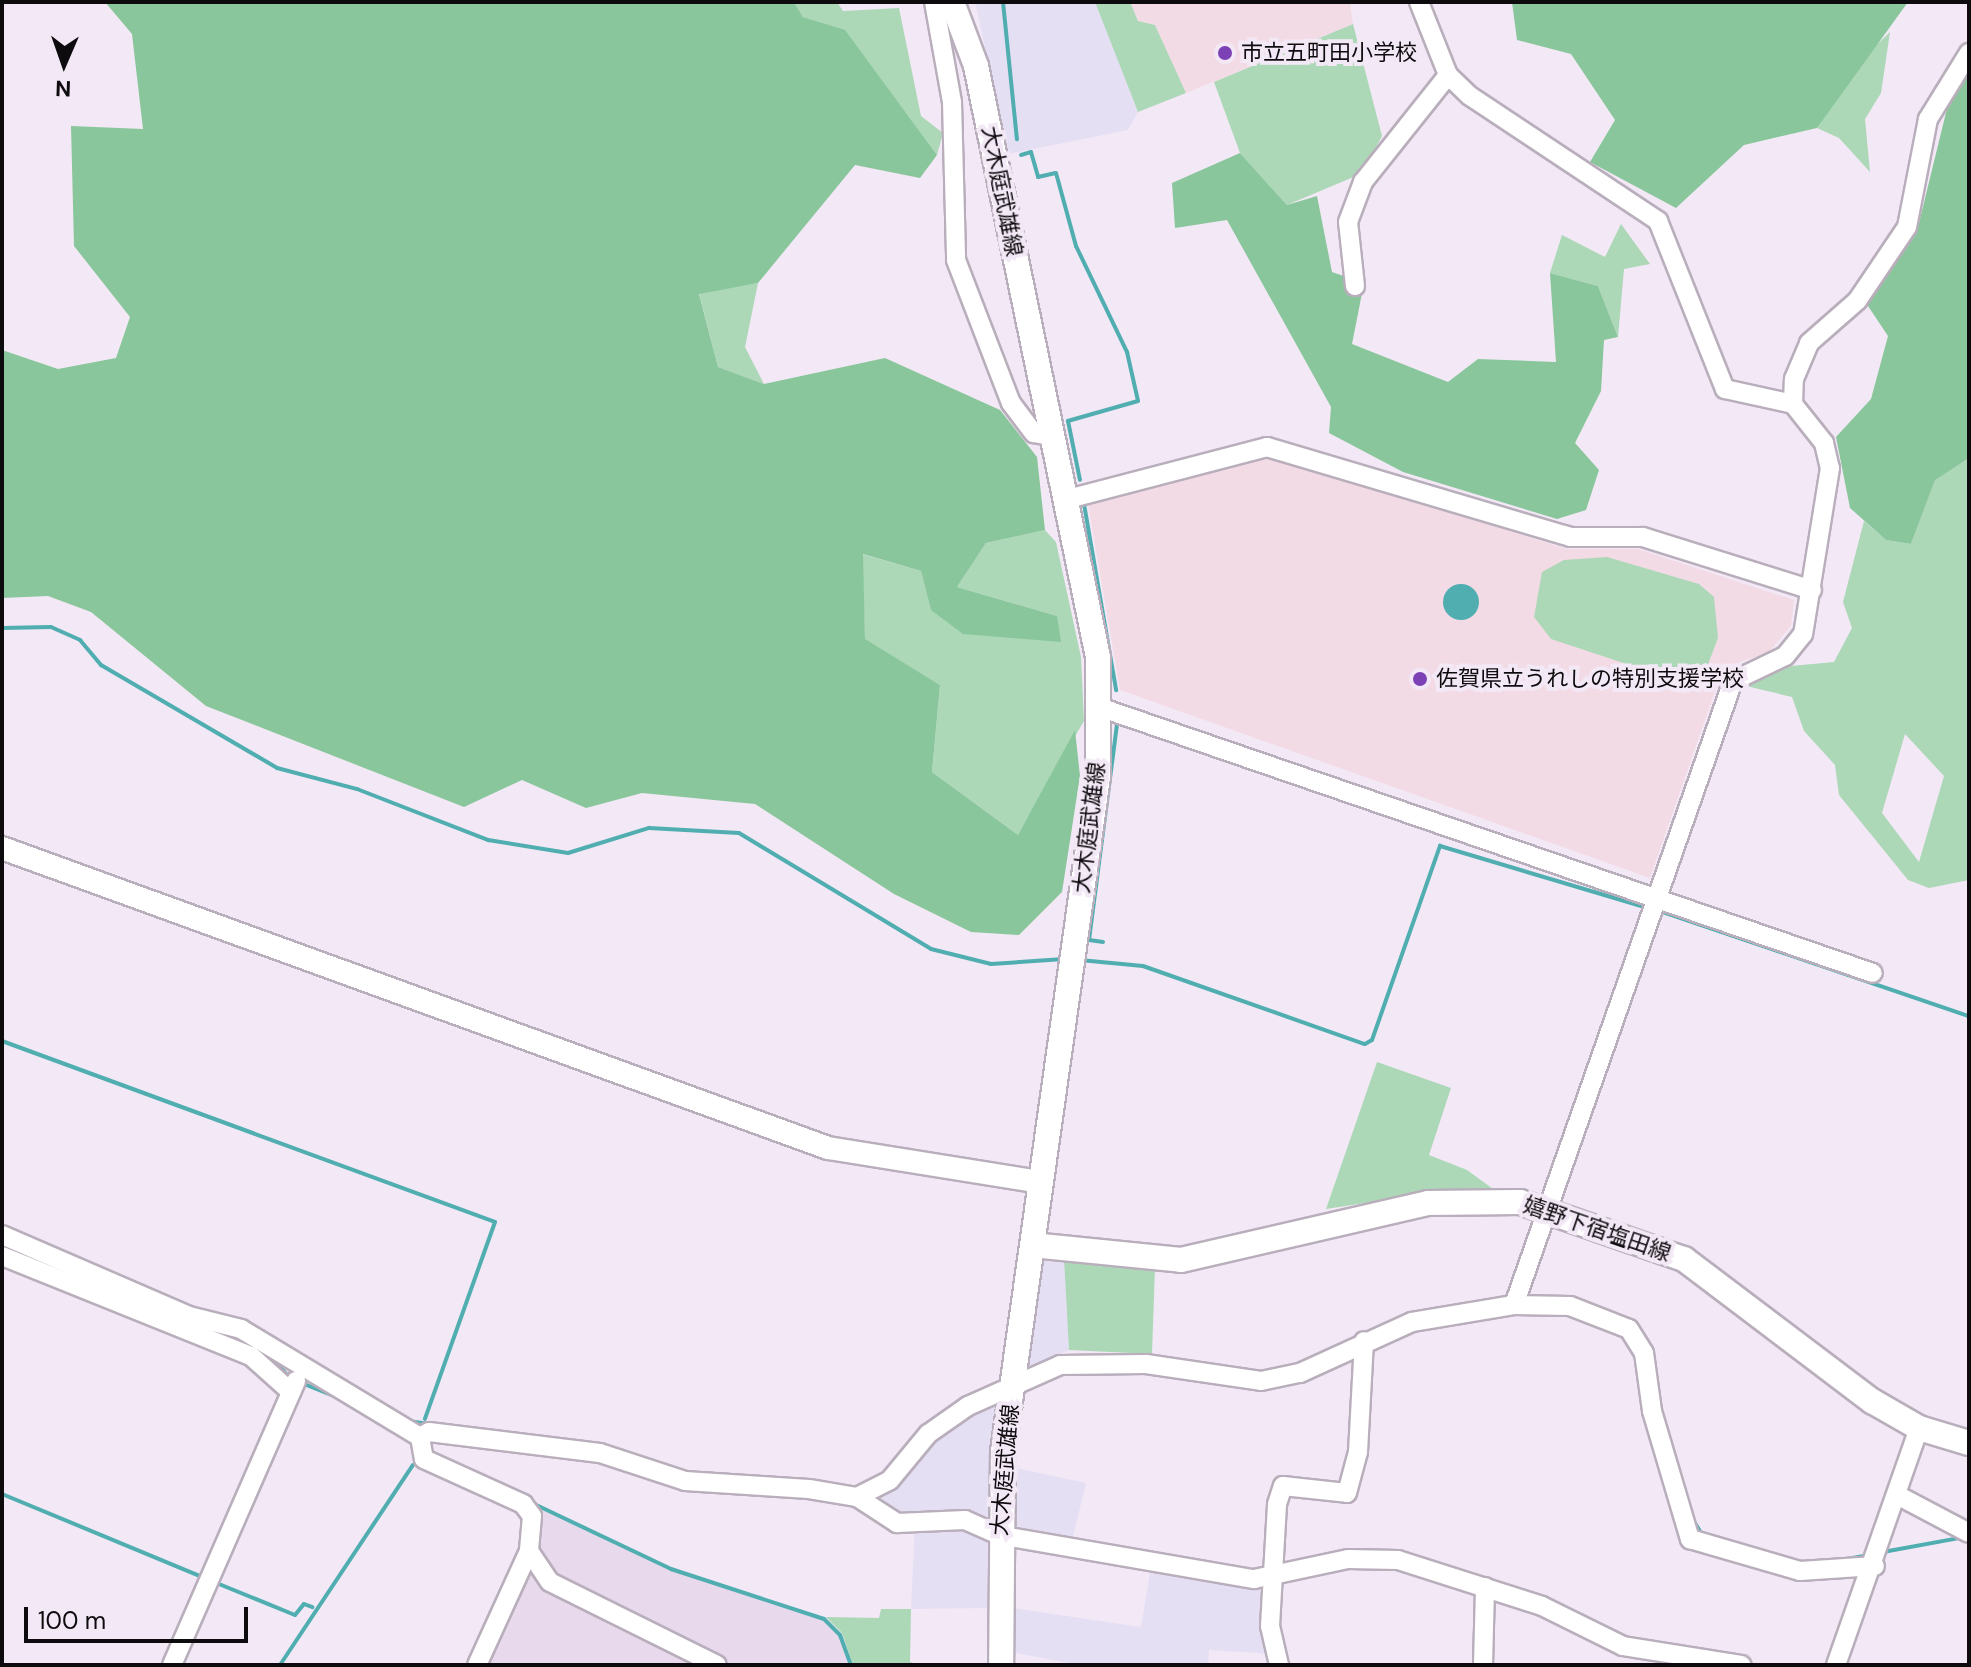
<!DOCTYPE html>
<html>
<head>
<meta charset="utf-8">
<style>
	body { margin:0 }
	#map { position:relative; width:1971px; height:1667px; overflow:hidden; background:#f3e8f5; font-family:"DM Sans","Noto Sans JP",sans-serif }
	div>[style] { position:absolute }
	[style*='--x'] { left:calc(var(--x)*1px); top:calc(var(--y)*1px); width:calc(var(--w)*1px); rotate:calc(var(--a)*1deg) }
	.commercial>* { inset:0; background:#e5dff4 }
	.built>* { inset:0; background:#e8d9ec }
	.education>* { inset:0; background:#f3dbe5 }
	.green>* { inset:0; background:#acd8b8 }
	.forest>* { inset:0; background:#89c69b }
	.water>* { inset:0; background:#50aeb1 }
	.round { border-radius:50% }
	.stream>* { height:4px; margin:-2px; padding:0 2px; transform-origin:2px; border-radius:2px; background:#50aeb1 }
	.roads { filter:drop-shadow(2px 0 #b9aebb) drop-shadow(-2px 0 #b9aebb) drop-shadow(0 2px #b9aebb) drop-shadow(0 -2px #b9aebb) }
	.minor>* { height:18px; margin:-9px; padding:0 9px; transform-origin:9px; border-radius:9px; background:#fff }
	.tertiary>* { height:22px; margin:-11px; padding:0 11px; transform-origin:11px; border-radius:11px; background:#fff }
	.secondary>* { height:24px; margin:-12px; padding:0 12px; transform-origin:12px; border-radius:12px; background:#fff }
	.dots>* { width:22px; height:22px; translate:-50% -50%; box-sizing:border-box; border:4px solid #f3e8f5; border-radius:50% }
	span { translate:-50% -50%; white-space:nowrap; text-align:center; line-height:1.15; -webkit-text-stroke:8px #f3e8f5; paint-order:stroke }
	.poi-label { font-size:22px; color:#0e0b0f }
	.left { translate:0 -50%; text-align:left }
	.street-label { font-size:22px; color:#0e0b0f }
	.frame { position:absolute; inset:0; border:4px solid #0e0b0f; pointer-events:none }
	.north { position:absolute; left:24px; top:24px; width:80px; height:80px; -webkit-text-stroke:6px #f3e8f5; paint-order:stroke; rotate:182deg; font-size:22px; font-weight:700; line-height:32px; text-align:center; color:#0e0b0f }
	.north::after { content:''; display:block; margin:auto; width:28px; height:36px; background:#0e0b0f; clip-path:polygon(50% 0,100% 100%,50% 72%,0 100%) }
	.scale { position:absolute; left:24px; top:1607px; width:224px; height:36px; box-sizing:border-box; border:4px solid #0e0b0f; border-top:0; padding-left:10px; font-size:24px; line-height:28px; white-space:nowrap; color:#0e0b0f; -webkit-text-stroke:6px #f3e8f5; paint-order:stroke }
</style>
</head>
<body>
<div id="map">
	<div class="commercial">
		<div style="clip-path:polygon(975px 2px,1095px 2px,1138px 112px,1128px 130px,1009px 154px)"></div>
		<div style="clip-path:polygon(1043px 1257px,1064px 1259px,1069px 1350px,1029px 1368px)"></div>
		<div style="clip-path:polygon(1000px 1398px,987px 1608px,911px 1609px,915px 1521px,895px 1519px,870px 1498px,932px 1434px)"></div>
		<div style="clip-path:polygon(1016px 1468px,1086px 1483px,1073px 1537px,1013px 1531px)"></div>
		<div style="clip-path:polygon(1152px 1561px,1279px 1586px,1272px 1654px,1209px 1650px,1208px 1665px,1080px 1665px,1016px 1653px,1013px 1608px,1141px 1627px)"></div>
	</div>
	<div class="built">
		<div style="clip-path:polygon(534px 1507px,682px 1574px,822px 1620px,840px 1636px,849px 1665px,484px 1665px)"></div>
	</div>
	<div class="education">
		<div style="clip-path:polygon(1130px 2px,1350px 2px,1353px 24px,1186px 93px,1155px 25px,1138px 21px)"></div>
		<div style="clip-path:polygon(1276px 458px,1567px 549px,1638px 549px,1794px 600px,1791px 626px,1769px 652px,1723px 668px,1650px 878px,1120px 690px,1088px 504px,1236px 462px)"></div>
	</div>
	<div class="green">
		<div style="clip-path:polygon(794px 2px,837px 2px,843px 11px,899px 8px,921px 116px,943px 133px,937px 155px,845px 31px,803px 17px)"></div>
		<div style="clip-path:polygon(1095px 2px,1130px 2px,1138px 21px,1155px 25px,1186px 93px,1138px 112px)"></div>
		<div style="clip-path:polygon(1353px 24px,1382px 136px,1363px 173px,1287px 205px,1240px 153px,1214px 82px)"></div>
		<div style="clip-path:polygon(1890px 32px,1881px 93px,1865px 119px,1870px 172px,1839px 138px,1817px 128px,1865px 56px)"></div>
		<div style="clip-path:polygon(1621px 224px,1650px 264px,1624px 269px,1618px 337px,1598px 286px,1550px 273px,1562px 235px,1605px 257px)"></div>
		<div style="clip-path:polygon(758px 283px,745px 347px,764px 384px,718px 367px,699px 293px)"></div>
		<div style="clip-path:polygon(evenodd,1969px 458px,1969px 880px,1929px 888px,1908px 880px,1839px 795px,1835px 765px,1804px 731px,1792px 697px,1742px 685px,1791px 666px,1834px 662px,1852px 628px,1843px 602px,1864px 521px,1886px 540px,1911px 544px,1935px 479px,1969px 458px,1905px 734px,1944px 776px,1919px 862px,1882px 813px,1905px 734px)"></div>
		<div style="clip-path:polygon(1045px 530px,1056px 542px,1081px 657px,1084px 721px,1018px 835px,932px 772px,940px 685px,865px 640px,862px 554px,921px 571px,931px 609px,1057px 616px,957px 587px,986px 543px)"></div>
		<div style="clip-path:polygon(1607px 557px,1699px 584px,1714px 597px,1718px 638px,1699px 688px,1551px 639px,1534px 617px,1542px 572px,1564px 560px)"></div>
		<div style="clip-path:polygon(1377px 1062px,1451px 1088px,1429px 1155px,1467px 1170px,1500px 1194px,1450px 1190px,1326px 1209px)"></div>
		<div style="clip-path:polygon(1064px 1259px,1155px 1267px,1152px 1354px,1069px 1350px)"></div>
		<div style="clip-path:polygon(881px 1609px,911px 1609px,910px 1662px,921px 1665px,853px 1665px,842px 1633px,826px 1617px,879px 1618px)"></div>
	</div>
	<div class="forest">
		<div style="clip-path:polygon(105px 2px,794px 2px,803px 17px,845px 30px,937px 155px,920px 178px,855px 165px,758px 283px,699px 294px,718px 367px,764px 384px,885px 358px,1000px 410px,1037px 457px,1045px 530px,986px 543px,957px 587px,1057px 616px,1061px 642px,963px 634px,931px 610px,921px 571px,863px 554px,865px 639px,940px 685px,932px 772px,1018px 835px,1075px 730px,1080px 776px,1062px 892px,1019px 935px,971px 932px,894px 894px,755px 804px,642px 793px,586px 808px,522px 780px,464px 807px,206px 706px,91px 612px,48px 596px,2px 598px,2px 350px,58px 369px,116px 358px,130px 317px,74px 246px,71px 126px,143px 129px,132px 34px)"></div>
		<div style="clip-path:polygon(1512px 2px,1908px 2px,1817px 128px,1744px 145px,1676px 208px,1590px 162px,1615px 120px,1571px 54px,1517px 40px)"></div>
		<div style="clip-path:polygon(1969px 67px,1969px 458px,1935px 480px,1911px 544px,1886px 540px,1850px 508px,1836px 437px,1871px 399px,1888px 336px,1864px 300px,1918px 227px,1952px 88px)"></div>
		<div style="clip-path:polygon(1240px 153px,1287px 205px,1317px 196px,1332px 272px,1364px 283px,1352px 344px,1448px 382px,1478px 359px,1556px 362px,1550px 273px,1598px 286px,1618px 337px,1604px 340px,1601px 391px,1575px 443px,1599px 470px,1586px 510px,1557px 519px,1403px 472px,1329px 433px,1331px 407px,1227px 220px,1175px 228px,1172px 183px)"></div>
	</div>
	<div class="water">
		<div class="round" style="left:1443px;top:584px;width:36px;height:36px"></div>
	</div>
	<div class="stream">
		<div style="--x:1003;--y:2;--w:138;--a:84.2"></div>
		<div style="--x:1021;--y:155;--w:10;--a:-17"></div>
		<div style="--x:1031;--y:152;--w:26;--a:74"></div>
		<div style="--x:1038;--y:177;--w:18;--a:-13"></div>
		<div style="--x:1056;--y:173;--w:76;--a:74.7"></div>
		<div style="--x:1076;--y:246;--w:118;--a:64.3"></div>
		<div style="--x:1127;--y:352;--w:50;--a:77.3"></div>
		<div style="--x:1138;--y:401;--w:73;--a:164.1"></div>
		<div style="--x:1068;--y:421;--w:60;--a:78.5"></div>
		<div style="--x:1084;--y:504;--w:189;--a:80.2"></div>
		<div style="--x:2;--y:628;--w:49;--a:-1.2"></div>
		<div style="--x:51;--y:627;--w:32;--a:24"></div>
		<div style="--x:80;--y:640;--w:33;--a:50"></div>
		<div style="--x:101;--y:665;--w:204;--a:30.3"></div>
		<div style="--x:277;--y:768;--w:83;--a:14.7"></div>
		<div style="--x:357;--y:789;--w:141;--a:21.3"></div>
		<div style="--x:488;--y:840;--w:81;--a:9.2"></div>
		<div style="--x:568;--y:853;--w:85;--a:-17.2"></div>
		<div style="--x:649;--y:828;--w:90;--a:3.2"></div>
		<div style="--x:739;--y:833;--w:224;--a:31.1"></div>
		<div style="--x:931;--y:949;--w:62;--a:14"></div>
		<div style="--x:991;--y:964;--w:73;--a:-3.9"></div>
		<div style="--x:1657;--y:910;--w:330;--a:18.8"></div>
		<div style="--x:1103;--y:942;--w:14;--a:-172"></div>
		<div style="--x:1089;--y:940;--w:218;--a:-82.6"></div>
		<div style="--x:1080;--y:960;--w:63;--a:5.4"></div>
		<div style="--x:1143;--y:966;--w:235;--a:19.4"></div>
		<div style="--x:1365;--y:1044;--w:8;--a:-30"></div>
		<div style="--x:1372;--y:1040;--w:206;--a:-70.7"></div>
		<div style="--x:1440;--y:846;--w:217;--a:16.6"></div>
		<div style="--x:2;--y:1041;--w:525;--a:20.16"></div>
		<div style="--x:495;--y:1222;--w:209;--a:109.6"></div>
		<div style="--x:1572;--y:1298;--w:54;--a:20.4"></div>
		<div style="--x:212;--y:1331;--w:31;--a:15"></div>
		<div style="--x:1336;--y:1347;--w:79;--a:-24"></div>
		<div style="--x:270;--y:1356;--w:31;--a:48"></div>
		<div style="--x:1074;--y:1356;--w:23;--a:0"></div>
		<div style="--x:299;--y:1382;--w:43;--a:21.8"></div>
		<div style="--x:408;--y:1421;--w:28;--a:8"></div>
		<div style="--x:699;--y:1473;--w:99;--a:4"></div>
		<div style="--x:2;--y:1494;--w:217;--a:22.5"></div>
		<div style="--x:532;--y:1503;--w:154;--a:25.4"></div>
		<div style="--x:671;--y:1569;--w:161;--a:18.1"></div>
		<div style="--x:824;--y:1619;--w:23;--a:45"></div>
		<div style="--x:840;--y:1635;--w:32;--a:70"></div>
		<div style="--x:1693;--y:1520;--w:19;--a:58"></div>
		<div style="--x:1883;--y:1552;--w:77;--a:-10.4"></div>
		<div style="--x:1847;--y:1559;--w:23;--a:-10"></div>
		<div style="--x:219;--y:1584;--w:82;--a:22.2"></div>
		<div style="--x:295;--y:1615;--w:14;--a:-51"></div>
		<div style="--x:304;--y:1604;--w:9;--a:21"></div>
		<div style="--x:280;--y:1665;--w:240;--a:-56.4"></div>
	</div>
	<div class="roads">
		<div class="minor">
			<div style="--x:934;--y:2;--w:102;--a:79.8"></div>
			<div style="--x:952;--y:102;--w:158;--a:88.5"></div>
			<div style="--x:956;--y:260;--w:153;--a:69"></div>
			<div style="--x:1011;--y:403;--w:38;--a:53"></div>
			<div style="--x:1034;--y:433;--w:15;--a:11"></div>
			<div style="--x:1419;--y:2;--w:79;--a:68.3"></div>
			<div style="--x:1448;--y:75;--w:30;--a:44"></div>
			<div style="--x:1470;--y:96;--w:226;--a:33.6"></div>
			<div style="--x:1658;--y:221;--w:181;--a:68.3"></div>
			<div style="--x:1725;--y:389;--w:70;--a:12.4"></div>
			<div style="--x:1793;--y:404;--w:50;--a:51.5"></div>
			<div style="--x:1824;--y:443;--w:26;--a:77"></div>
			<div style="--x:1830;--y:468;--w:168;--a:99.2"></div>
			<div style="--x:1803;--y:634;--w:28;--a:129"></div>
			<div style="--x:1785;--y:656;--w:58;--a:154.3"></div>
			<div style="--x:1733;--y:681;--w:661;--a:109.34"></div>
			<div style="--x:1355;--y:286;--w:64;--a:-96.2"></div>
			<div style="--x:1348;--y:222;--w:43;--a:-69.4"></div>
			<div style="--x:1363;--y:182;--w:137;--a:-51.5"></div>
			<div style="--x:1793;--y:404;--w:25;--a:-88"></div>
			<div style="--x:1794;--y:379;--w:39;--a:-67"></div>
			<div style="--x:1809;--y:343;--w:64;--a:-41.2"></div>
			<div style="--x:1857;--y:301;--w:89;--a:-56"></div>
			<div style="--x:1907;--y:227;--w:110;--a:-79"></div>
			<div style="--x:1928;--y:119;--w:78;--a:-58.2"></div>
			<div style="--x:1064;--y:500;--w:210;--a:-14.6"></div>
			<div style="--x:1267;--y:447;--w:316;--a:16.5"></div>
			<div style="--x:1570;--y:537;--w:73;--a:0"></div>
			<div style="--x:1643;--y:537;--w:177;--a:17.4"></div>
			<div style="--x:1099;--y:707;--w:818;--a:18.97"></div>
			<div style="--x:2;--y:1235;--w:204;--a:23.4"></div>
			<div style="--x:189;--y:1316;--w:54;--a:14"></div>
			<div style="--x:241;--y:1329;--w:209;--a:31.1"></div>
			<div style="--x:2;--y:1256;--w:268;--a:21.9"></div>
			<div style="--x:251;--y:1356;--w:54;--a:42"></div>
			<div style="--x:420;--y:1437;--w:10;--a:-29"></div>
			<div style="--x:429;--y:1432;--w:172;--a:7"></div>
			<div style="--x:600;--y:1453;--w:89;--a:18.2"></div>
			<div style="--x:685;--y:1481;--w:124;--a:3.7"></div>
			<div style="--x:809;--y:1489;--w:49;--a:9.5"></div>
			<div style="--x:857;--y:1497;--w:48;--a:33"></div>
			<div style="--x:897;--y:1523;--w:68;--a:-2.5"></div>
			<div style="--x:965;--y:1520;--w:36;--a:24"></div>
			<div style="--x:998;--y:1535;--w:260;--a:9.8"></div>
			<div style="--x:1254;--y:1579;--w:96;--a:-12"></div>
			<div style="--x:1348;--y:1559;--w:50;--a:1.1"></div>
			<div style="--x:1398;--y:1560;--w:151;--a:17.7"></div>
			<div style="--x:1542;--y:1606;--w:90;--a:26.3"></div>
			<div style="--x:1623;--y:1646;--w:120;--a:9.1"></div>
			<div style="--x:420;--y:1437;--w:22;--a:80"></div>
			<div style="--x:424;--y:1459;--w:109;--a:24.4"></div>
			<div style="--x:523;--y:1504;--w:15;--a:53"></div>
			<div style="--x:532;--y:1516;--w:35;--a:95"></div>
			<div style="--x:529;--y:1551;--w:125;--a:114.5"></div>
			<div style="--x:1897;--y:1495;--w:81;--a:27.8"></div>
			<div style="--x:857;--y:1497;--w:37;--a:-27"></div>
			<div style="--x:890;--y:1480;--w:60;--a:-50.4"></div>
			<div style="--x:928;--y:1434;--w:49;--a:-35"></div>
			<div style="--x:968;--y:1406;--w:101;--a:-24"></div>
			<div style="--x:1060;--y:1365;--w:86;--a:-0.7"></div>
			<div style="--x:1146;--y:1364;--w:116;--a:8.4"></div>
			<div style="--x:1261;--y:1381;--w:40;--a:-12"></div>
			<div style="--x:1300;--y:1373;--w:123;--a:-24.5"></div>
			<div style="--x:1412;--y:1322;--w:103;--a:-9.5"></div>
			<div style="--x:1514;--y:1305;--w:56;--a:1"></div>
			<div style="--x:1570;--y:1306;--w:63;--a:21.3"></div>
			<div style="--x:1629;--y:1329;--w:28;--a:58"></div>
			<div style="--x:1644;--y:1353;--w:59;--a:82.1"></div>
			<div style="--x:1652;--y:1411;--w:134;--a:73.5"></div>
			<div style="--x:1690;--y:1539;--w:115;--a:16.2"></div>
			<div style="--x:1800;--y:1571;--w:75;--a:-3.8"></div>
			<div style="--x:529;--y:1551;--w:37;--a:56"></div>
			<div style="--x:550;--y:1582;--w:186;--a:26.4"></div>
			<div style="--x:172;--y:1665;--w:310;--a:-66.4"></div>
			<div style="--x:1279;--y:1665;--w:40;--a:-103"></div>
			<div style="--x:1270;--y:1626;--w:122;--a:-86.7"></div>
			<div style="--x:1277;--y:1504;--w:19;--a:-72"></div>
			<div style="--x:1283;--y:1486;--w:64;--a:6.2"></div>
			<div style="--x:1347;--y:1493;--w:42;--a:-75"></div>
			<div style="--x:1358;--y:1452;--w:111;--a:-86.9"></div>
			<div style="--x:1483;--y:1665;--w:78;--a:-88.5"></div>
			<div style="--x:1836;--y:1665;--w:251;--a:-70.7"></div>
		</div>
		<div class="tertiary">
			<div style="--x:2;--y:848;--w:879;--a:19.96"></div>
			<div style="--x:828;--y:1148;--w:215;--a:9.1"></div>
		</div>
		<div class="secondary">
			<div style="--x:952;--y:2;--w:68;--a:69.4"></div>
			<div style="--x:976;--y:66;--w:603;--a:78.34"></div>
			<div style="--x:1098;--y:657;--w:120;--a:90"></div>
			<div style="--x:1098;--y:777;--w:681;--a:98.02"></div>
			<div style="--x:1003;--y:1451;--w:214;--a:90.5"></div>
			<div style="--x:1032;--y:1245;--w:150;--a:5.7"></div>
			<div style="--x:1181;--y:1260;--w:253;--a:-13"></div>
			<div style="--x:1428;--y:1203;--w:92;--a:-0.6"></div>
			<div style="--x:1520;--y:1202;--w:174;--a:19.2"></div>
			<div style="--x:1684;--y:1259;--w:236;--a:37.1"></div>
			<div style="--x:1872;--y:1401;--w:54;--a:29.9"></div>
			<div style="--x:1919;--y:1428;--w:52;--a:16.7"></div>
		</div>
	</div>
	<div class="dots">
		<div style="left:1225px;top:53px;background:#7d41b6"></div>
		<div style="left:1420px;top:679px;background:#7d41b6"></div>
	</div>
	<div class="poi-label">
		<span class="left" style="left:1241px;top:53px">市立五町田小学校</span>
		<span class="left" style="left:1436px;top:679px">佐賀県立うれしの特別支援学校</span>
	</div>
	<div class="street-label">
		<span style="left:1002px;top:191px;rotate:79deg">大木庭武雄線</span>
		<span style="left:1089px;top:828px;rotate:-83deg">大木庭武雄線</span>
		<span style="left:1597px;top:1229px;rotate:19deg">嬉野下宿塩田線</span>
		<span style="left:1005px;top:1470px;rotate:-85deg">大木庭武雄線</span>
	</div>
	<div class="frame"></div>
	<div class="north">N</div>
	<div class="scale">100 m</div>
</div>
</body>
</html>
